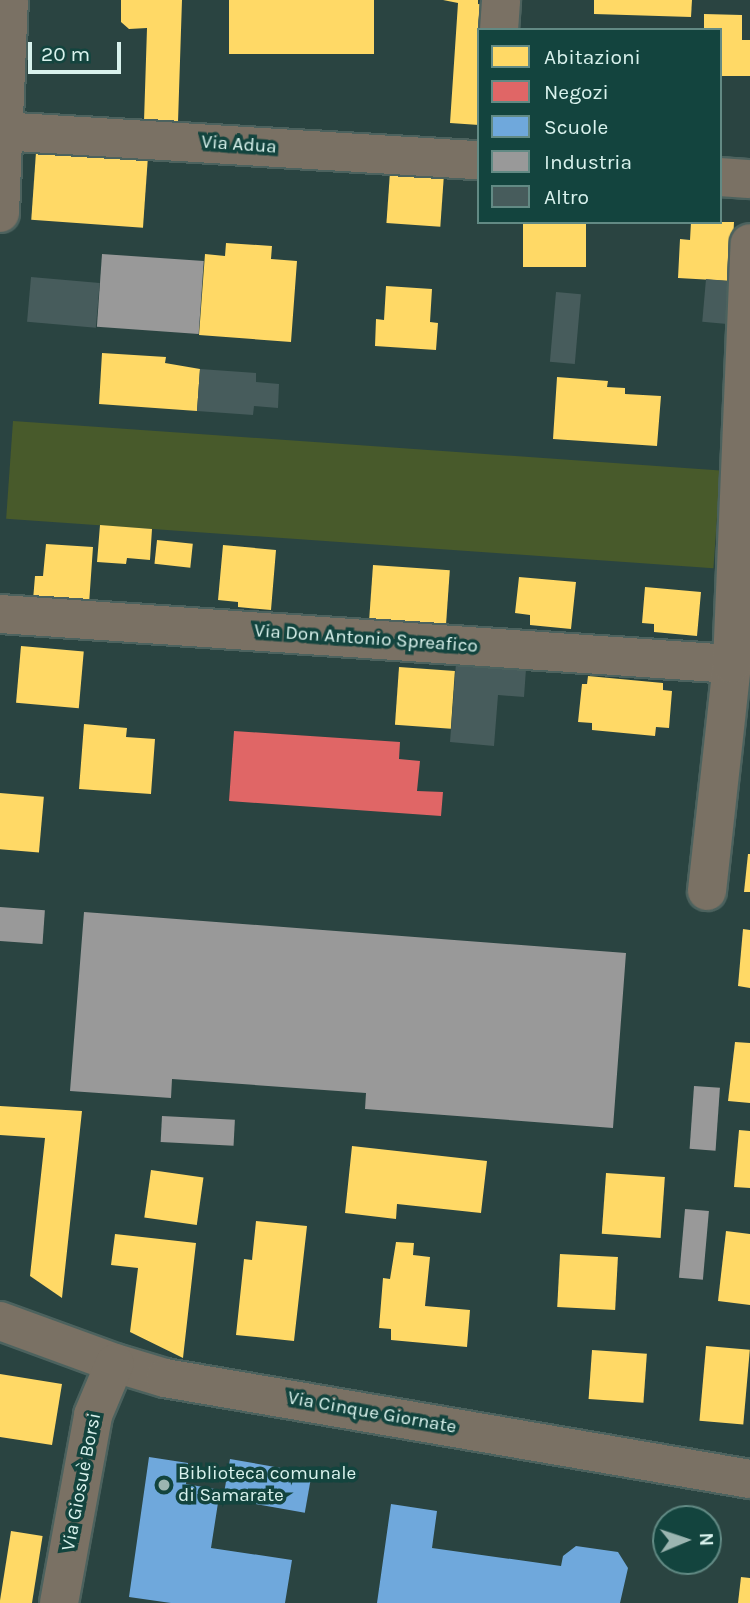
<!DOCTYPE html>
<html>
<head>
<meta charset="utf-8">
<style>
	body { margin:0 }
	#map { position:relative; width:750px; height:1603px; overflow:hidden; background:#2a4441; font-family:Karla,sans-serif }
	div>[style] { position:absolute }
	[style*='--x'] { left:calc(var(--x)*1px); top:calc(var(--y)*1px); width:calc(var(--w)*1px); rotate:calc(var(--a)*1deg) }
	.green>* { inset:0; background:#485a2b; transform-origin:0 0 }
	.homes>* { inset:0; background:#ffd966; transform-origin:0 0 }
	.shops>* { inset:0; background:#e06666 }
	.schools>* { inset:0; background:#6fa8dc; transform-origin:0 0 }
	.industry>* { inset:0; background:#999; transform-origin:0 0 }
	.building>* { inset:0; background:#475c5c; transform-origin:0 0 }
	.roads { filter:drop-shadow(2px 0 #4c625e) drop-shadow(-2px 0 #4c625e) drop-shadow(0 2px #4c625e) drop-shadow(0 -2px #4c625e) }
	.minor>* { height:38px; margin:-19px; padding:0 19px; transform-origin:19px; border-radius:19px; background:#7a7164 }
	.dots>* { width:19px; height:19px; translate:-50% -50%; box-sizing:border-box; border:4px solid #13443e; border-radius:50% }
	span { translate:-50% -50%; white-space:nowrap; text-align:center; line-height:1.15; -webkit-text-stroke:7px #13443e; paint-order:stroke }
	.street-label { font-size:19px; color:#d9f2ed }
	.poi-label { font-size:19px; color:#d9f2ed }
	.left { translate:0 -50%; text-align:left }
	.legend { position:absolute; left:477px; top:28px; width:245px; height:196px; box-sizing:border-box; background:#13443e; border:2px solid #628a84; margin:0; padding:9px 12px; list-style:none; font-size:21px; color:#d9f2ed }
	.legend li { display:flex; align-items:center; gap:14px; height:35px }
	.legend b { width:35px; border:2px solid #628a84 }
	.north { position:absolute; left:652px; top:1505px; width:70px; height:70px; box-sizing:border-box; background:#13443e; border:2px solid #628a84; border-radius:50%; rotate:88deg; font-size:19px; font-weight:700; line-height:28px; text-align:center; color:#d9f2ed }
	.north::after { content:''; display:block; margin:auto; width:24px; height:32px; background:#9cb5b1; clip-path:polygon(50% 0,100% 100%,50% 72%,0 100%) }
	.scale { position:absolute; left:28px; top:42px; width:93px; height:32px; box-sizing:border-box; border:4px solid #d9f2ed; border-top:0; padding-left:9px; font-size:21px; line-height:24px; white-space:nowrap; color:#d9f2ed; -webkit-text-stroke:5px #13443e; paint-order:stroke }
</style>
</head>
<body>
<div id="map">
	<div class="green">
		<div style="left:13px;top:421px;width:709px;height:98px;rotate:4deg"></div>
	</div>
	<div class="homes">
		<div style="clip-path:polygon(121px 0,182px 0,178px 122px,144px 121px,147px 28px,129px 29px,121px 22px)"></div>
		<div style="left:229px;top:0;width:145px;height:54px"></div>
		<div style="clip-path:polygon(443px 0,478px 0,478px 4px,486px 5px,485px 30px,479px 30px,479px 125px,450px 123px,458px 3px)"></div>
		<div style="clip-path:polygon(594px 0,692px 0,691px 17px,594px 14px)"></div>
		<div style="clip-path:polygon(704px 14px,742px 15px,742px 40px,750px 40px,750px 76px,720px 76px,720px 30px,704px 30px)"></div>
		<div style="left:36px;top:152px;width:112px;height:68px;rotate:4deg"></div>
		<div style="left:390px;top:172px;width:54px;height:51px;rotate:4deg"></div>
		<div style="left:523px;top:222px;width:63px;height:45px"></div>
		<div style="clip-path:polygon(691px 222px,734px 222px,731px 281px,678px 278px,680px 239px,690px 240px)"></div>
		<div style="clip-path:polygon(226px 243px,272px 246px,271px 259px,297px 261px,291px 342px,199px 335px,205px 254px,225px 256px)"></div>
		<div style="clip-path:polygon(386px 286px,432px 289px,430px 322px,438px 323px,436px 350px,375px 346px,376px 319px,384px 320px)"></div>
		<div style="clip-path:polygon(102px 353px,166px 357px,165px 363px,200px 369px,197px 411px,99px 404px)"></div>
		<div style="clip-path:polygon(557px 377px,608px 381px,607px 387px,625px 388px,625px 394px,661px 396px,657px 446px,553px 439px)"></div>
		<div style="clip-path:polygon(100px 525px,152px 529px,150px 560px,127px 558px,126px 564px,97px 562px)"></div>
		<div style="left:157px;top:540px;width:36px;height:24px;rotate:6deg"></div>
		<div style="clip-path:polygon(46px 544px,93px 547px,89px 604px,33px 600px,35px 576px,43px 576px)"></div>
		<div style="clip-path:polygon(223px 545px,276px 550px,271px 610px,238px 607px,238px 602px,218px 600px)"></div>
		<div style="left:373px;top:565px;width:77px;height:55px;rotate:4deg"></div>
		<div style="clip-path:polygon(519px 577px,576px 582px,571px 629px,530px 625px,530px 615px,515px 613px)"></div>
		<div style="clip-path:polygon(645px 587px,701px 592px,697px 636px,654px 632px,654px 624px,642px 623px)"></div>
		<div style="left:21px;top:646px;width:63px;height:57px;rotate:5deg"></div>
		<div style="left:399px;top:667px;width:56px;height:58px;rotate:4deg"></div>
		<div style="clip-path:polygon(588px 676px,663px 683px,663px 690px,672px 691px,669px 728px,656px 727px,655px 736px,592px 730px,592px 723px,578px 722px,582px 684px,587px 684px)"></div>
		<div style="clip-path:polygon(84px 724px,127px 728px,126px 737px,155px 739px,151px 794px,79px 789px)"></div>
		<div style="left:0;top:793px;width:44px;height:56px;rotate:5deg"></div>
		<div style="clip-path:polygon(748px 854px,750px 854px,750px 892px,744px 892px)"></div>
		<div style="clip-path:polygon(743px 929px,750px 930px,750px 988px,738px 986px)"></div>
		<div style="clip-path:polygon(735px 1042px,750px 1043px,750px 1103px,728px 1101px)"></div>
		<div style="clip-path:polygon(0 1106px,82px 1111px,62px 1298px,30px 1276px,45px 1138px,0 1135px)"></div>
		<div style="clip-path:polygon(739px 1130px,750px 1131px,750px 1188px,734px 1187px)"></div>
		<div style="clip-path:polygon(352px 1146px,487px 1161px,481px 1213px,397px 1204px,396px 1219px,345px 1213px)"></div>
		<div style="left:151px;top:1170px;width:53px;height:48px;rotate:8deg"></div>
		<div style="left:606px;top:1173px;width:59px;height:61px;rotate:4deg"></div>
		<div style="clip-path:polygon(256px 1221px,307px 1226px,294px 1341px,236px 1335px,244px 1259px,252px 1260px)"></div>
		<div style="clip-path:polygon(726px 1231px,750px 1234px,750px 1305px,718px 1301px)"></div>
		<div style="clip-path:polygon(115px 1234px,196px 1243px,183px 1358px,130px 1332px,138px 1268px,111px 1265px)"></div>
		<div style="clip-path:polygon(396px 1242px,414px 1243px,413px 1255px,430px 1257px,425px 1306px,470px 1310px,467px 1347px,391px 1340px,391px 1329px,379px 1328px,383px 1278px,390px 1279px)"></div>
		<div style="left:560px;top:1254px;width:58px;height:53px;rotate:3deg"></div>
		<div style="left:706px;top:1346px;width:44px;height:75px;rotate:5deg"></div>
		<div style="left:592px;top:1350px;width:55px;height:49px;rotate:4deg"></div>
		<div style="clip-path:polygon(0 1374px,62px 1384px,52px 1445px,0 1437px)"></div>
		<div style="left:11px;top:1531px;width:32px;height:73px;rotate:9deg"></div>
		<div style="clip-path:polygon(741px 1577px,750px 1578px,750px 1603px,738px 1603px)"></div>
	</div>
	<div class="shops">
		<div style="clip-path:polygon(234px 731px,400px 742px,399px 759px,420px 761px,417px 791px,443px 792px,441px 816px,229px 801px)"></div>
	</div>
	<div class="schools">
		<div style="clip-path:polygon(149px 1457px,188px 1463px,186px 1484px,220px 1490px,211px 1548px,292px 1560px,285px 1603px,171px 1603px,129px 1597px)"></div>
		<div style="left:230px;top:1459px;width:83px;height:40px;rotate:10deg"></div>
		<div style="clip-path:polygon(391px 1504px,437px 1511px,432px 1548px,561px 1566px,563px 1556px,576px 1546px,618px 1552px,628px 1568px,620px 1603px,377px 1603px)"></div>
	</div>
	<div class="industry">
		<div style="left:102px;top:254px;width:102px;height:73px;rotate:4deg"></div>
		<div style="left:0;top:907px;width:45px;height:34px;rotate:4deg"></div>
		<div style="clip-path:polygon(84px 912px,626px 953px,613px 1128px,365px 1109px,366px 1093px,172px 1079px,171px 1098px,70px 1091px)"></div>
		<div style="left:694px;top:1086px;width:26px;height:63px;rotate:4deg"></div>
		<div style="left:162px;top:1116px;width:73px;height:26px;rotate:3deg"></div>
		<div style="left:685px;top:1209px;width:24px;height:69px;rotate:5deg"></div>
	</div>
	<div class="building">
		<div style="left:31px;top:277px;width:69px;height:45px;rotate:5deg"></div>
		<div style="left:706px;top:279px;width:25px;height:43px;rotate:5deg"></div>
		<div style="left:556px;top:292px;width:25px;height:70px;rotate:5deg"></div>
		<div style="clip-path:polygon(200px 369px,256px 373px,256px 382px,279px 384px,278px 408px,254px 406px,253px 415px,197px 411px)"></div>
		<div style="clip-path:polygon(456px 663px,526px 669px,524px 697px,498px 695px,494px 746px,450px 742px)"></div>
	</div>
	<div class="roads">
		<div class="minor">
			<div style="--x:499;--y:30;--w:30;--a:-86"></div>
			<div style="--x:0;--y:131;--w:480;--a:3.5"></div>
			<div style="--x:720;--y:177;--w:30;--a:4"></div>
			<div style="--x:0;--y:213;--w:213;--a:-87.6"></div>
			<div style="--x:0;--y:614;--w:734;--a:3.91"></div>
			<div style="--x:707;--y:891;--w:228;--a:-83.7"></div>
			<div style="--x:732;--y:664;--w:421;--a:-87.6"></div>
			<div style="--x:0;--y:1321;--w:122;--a:20.1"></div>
			<div style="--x:115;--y:1363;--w:52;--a:16.7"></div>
			<div style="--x:165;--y:1378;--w:594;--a:9.8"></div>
			<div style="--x:59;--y:1603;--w:191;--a:-79.7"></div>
			<div style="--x:93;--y:1415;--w:56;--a:-67.1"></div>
		</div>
	</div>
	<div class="dots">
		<div style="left:164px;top:1485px;background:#9cb5b1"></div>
	</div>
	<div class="street-label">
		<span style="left:239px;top:145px;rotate:4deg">Via Adua</span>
		<span style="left:366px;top:639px;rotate:4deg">Via Don Antonio Spreafico</span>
		<span style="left:372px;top:1413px;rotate:10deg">Via Cinque Giornate</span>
		<span style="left:82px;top:1482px;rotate:-79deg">Via Giosuè Borsi</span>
	</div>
	<div class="poi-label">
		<span class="left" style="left:178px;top:1485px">Biblioteca comunale<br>di Samarate</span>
	</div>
	<ul class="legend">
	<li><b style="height:19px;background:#ffd966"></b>Abitazioni</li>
	<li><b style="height:19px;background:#e06666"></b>Negozi</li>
	<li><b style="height:19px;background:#6fa8dc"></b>Scuole</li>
	<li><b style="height:19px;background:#999"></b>Industria</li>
	<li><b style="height:19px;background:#475c5c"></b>Altro</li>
	</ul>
	<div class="north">N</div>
	<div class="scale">20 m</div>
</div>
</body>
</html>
